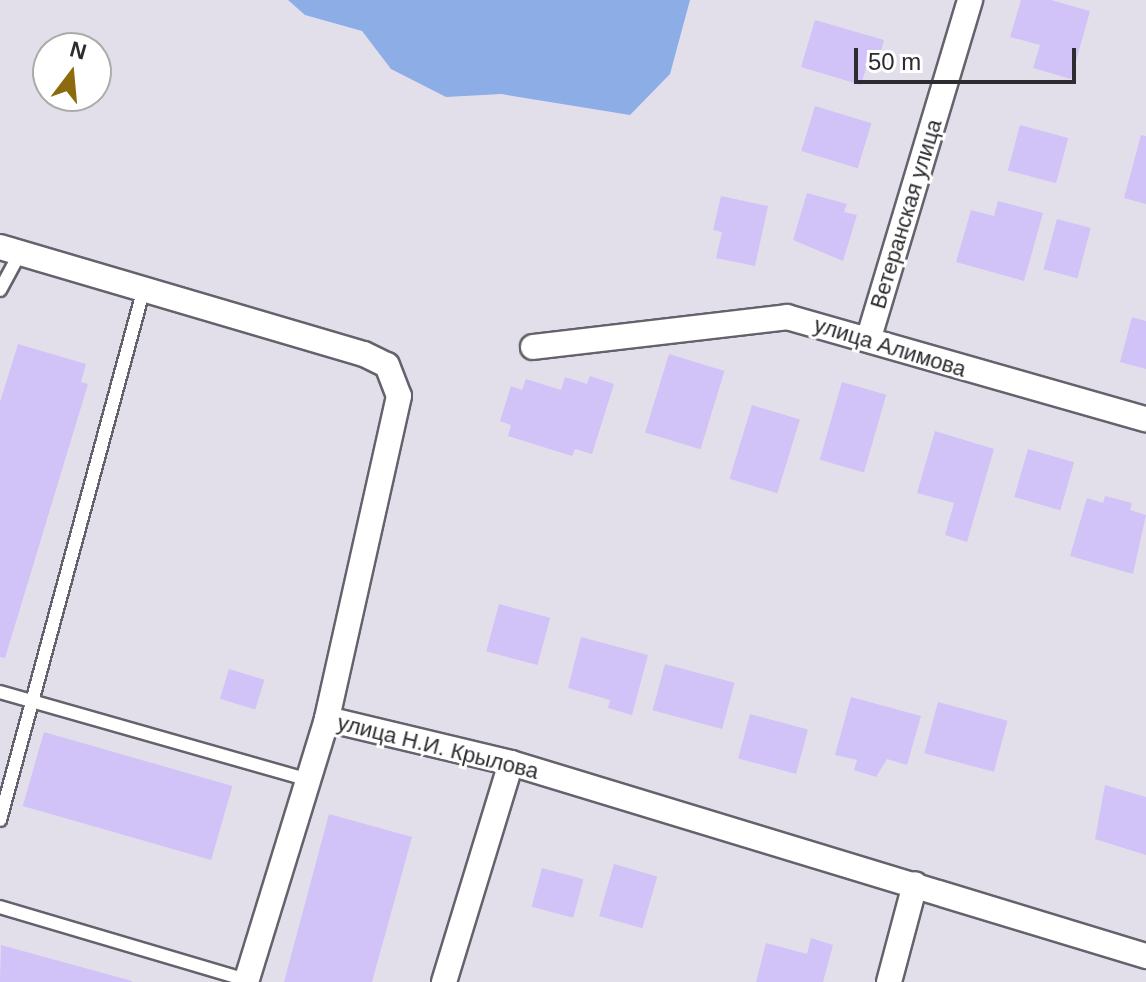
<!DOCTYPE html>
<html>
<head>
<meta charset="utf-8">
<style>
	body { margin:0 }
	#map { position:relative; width:1146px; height:982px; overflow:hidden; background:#e2dfea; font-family:Helvetica,sans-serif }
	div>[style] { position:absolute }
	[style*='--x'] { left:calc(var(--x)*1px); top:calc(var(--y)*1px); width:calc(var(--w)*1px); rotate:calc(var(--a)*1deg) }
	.water>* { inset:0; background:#8dade7 }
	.building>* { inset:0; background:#d1c3f7; transform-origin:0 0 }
	.roads { filter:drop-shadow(2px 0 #64626b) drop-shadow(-2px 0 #64626b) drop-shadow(0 2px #64626b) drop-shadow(0 -2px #64626b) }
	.service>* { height:12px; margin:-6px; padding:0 6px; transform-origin:6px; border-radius:6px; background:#fff }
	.minor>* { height:24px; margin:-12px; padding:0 12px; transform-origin:12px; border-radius:12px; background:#fff }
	span { translate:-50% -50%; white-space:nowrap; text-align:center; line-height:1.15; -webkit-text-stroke:6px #fff; paint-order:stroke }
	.street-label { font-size:22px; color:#2d2c30 }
	.north { position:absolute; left:32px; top:32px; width:80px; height:80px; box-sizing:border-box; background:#fff; border:2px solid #ababac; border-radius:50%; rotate:16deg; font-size:22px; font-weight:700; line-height:32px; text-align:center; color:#2d2c30 }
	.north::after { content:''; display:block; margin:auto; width:28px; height:36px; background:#8c6b0d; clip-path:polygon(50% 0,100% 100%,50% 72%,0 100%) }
	.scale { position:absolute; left:854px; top:48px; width:222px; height:36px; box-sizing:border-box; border:4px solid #2d2c30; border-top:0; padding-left:10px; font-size:24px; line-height:28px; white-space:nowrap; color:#2d2c30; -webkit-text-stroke:6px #fff; paint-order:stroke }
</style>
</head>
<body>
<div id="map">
	<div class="water">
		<div style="clip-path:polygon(288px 0,690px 0,670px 74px,630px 115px,501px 94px,446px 97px,391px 69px,362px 31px,305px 15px)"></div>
	</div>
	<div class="building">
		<div style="clip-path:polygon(1021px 0,1051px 0,1090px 11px,1071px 79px,1033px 68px,1040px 45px,1010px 37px)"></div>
		<div style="clip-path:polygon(815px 20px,884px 40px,877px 66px,867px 64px,861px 85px,801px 67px)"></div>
		<div style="left:815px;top:106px;width:59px;height:47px;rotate:17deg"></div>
		<div style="left:1020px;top:125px;width:50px;height:47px;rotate:15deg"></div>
		<div style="clip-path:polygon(1141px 135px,1146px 136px,1146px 204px,1124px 198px)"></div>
		<div style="clip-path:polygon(807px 193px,847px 204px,844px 212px,857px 215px,843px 261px,793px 240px)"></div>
		<div style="clip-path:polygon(721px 196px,768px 206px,755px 266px,716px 258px,722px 232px,713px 230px)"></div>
		<div style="clip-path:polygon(998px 201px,1043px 213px,1024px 281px,956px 262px,971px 210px,994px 216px)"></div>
		<div style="left:1057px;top:219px;width:35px;height:52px;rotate:15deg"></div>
		<div style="clip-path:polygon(1132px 317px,1146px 321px,1146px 369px,1120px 362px)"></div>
		<div style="clip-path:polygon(18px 344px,86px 364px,81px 382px,88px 384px,5px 658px,0 657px,0 402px)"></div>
		<div style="left:669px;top:354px;width:58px;height:82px;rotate:17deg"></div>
		<div style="clip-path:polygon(590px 376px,614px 384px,592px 454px,575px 449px,572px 456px,508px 436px,511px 425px,500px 421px,511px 386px,522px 390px,526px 379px,561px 390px,565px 377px,587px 384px)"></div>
		<div style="left:842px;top:382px;width:46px;height:81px;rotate:16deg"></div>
		<div style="left:752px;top:405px;width:50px;height:77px;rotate:17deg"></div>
		<div style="clip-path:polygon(935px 431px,994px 449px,967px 542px,945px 535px,954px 503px,917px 493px)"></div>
		<div style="left:1028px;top:449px;width:48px;height:50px;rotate:16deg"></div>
		<div style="clip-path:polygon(1105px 496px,1132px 503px,1130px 510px,1146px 515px,1133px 574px,1070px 556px,1087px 498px,1103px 503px)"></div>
		<div style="left:499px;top:604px;width:53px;height:49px;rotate:15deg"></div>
		<div style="clip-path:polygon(581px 637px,648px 655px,632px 715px,608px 708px,610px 700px,568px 688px)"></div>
		<div style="left:665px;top:664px;width:72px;height:48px;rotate:15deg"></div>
		<div style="left:229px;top:669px;width:37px;height:31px;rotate:17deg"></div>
		<div style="clip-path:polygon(851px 697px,921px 716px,907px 765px,887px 759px,876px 777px,854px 770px,857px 760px,835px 755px)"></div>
		<div style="left:938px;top:702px;width:72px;height:53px;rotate:15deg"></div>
		<div style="left:750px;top:714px;width:60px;height:46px;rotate:15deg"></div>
		<div style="left:44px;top:732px;width:196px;height:77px;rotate:16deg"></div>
		<div style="clip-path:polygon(1105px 785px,1146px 797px,1146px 855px,1095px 839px)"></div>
		<div style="clip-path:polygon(329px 814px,412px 837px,372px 982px,284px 982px)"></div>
		<div style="left:614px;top:864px;width:45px;height:54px;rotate:16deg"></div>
		<div style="left:542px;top:868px;width:43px;height:40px;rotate:15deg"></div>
		<div style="clip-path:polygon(811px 938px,833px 945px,823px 982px,756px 982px,766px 943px,807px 954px)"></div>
		<div style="clip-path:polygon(1px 945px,132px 981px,132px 982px,0 982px)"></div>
	</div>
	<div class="roads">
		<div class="service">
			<div style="--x:0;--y:290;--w:42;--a:-61.6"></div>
			<div style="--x:0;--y:692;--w:320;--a:15.9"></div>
			<div style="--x:0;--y:820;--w:551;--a:-74.85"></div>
			<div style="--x:0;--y:907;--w:258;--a:16.5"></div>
		</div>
		<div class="minor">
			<div style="--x:0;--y:247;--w:379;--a:16.4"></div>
			<div style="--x:364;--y:354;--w:25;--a:26"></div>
			<div style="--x:387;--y:365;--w:33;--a:69"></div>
			<div style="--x:399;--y:396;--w:331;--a:102.6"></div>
			<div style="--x:327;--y:719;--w:275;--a:107.1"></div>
			<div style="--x:869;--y:337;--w:352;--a:-73.3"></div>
			<div style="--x:533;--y:347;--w:256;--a:-6.7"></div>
			<div style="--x:787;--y:317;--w:373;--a:15.9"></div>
			<div style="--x:327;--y:719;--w:189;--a:13.4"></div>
			<div style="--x:511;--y:763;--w:664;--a:16.91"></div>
			<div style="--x:444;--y:982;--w:229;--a:-73"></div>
			<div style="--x:889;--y:982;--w:101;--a:-75.1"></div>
		</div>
	</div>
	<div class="street-label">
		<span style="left:906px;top:214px;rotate:-73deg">Ветеранская улица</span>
		<span style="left:890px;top:347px;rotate:17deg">улица Алимова</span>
		<span style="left:438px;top:747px;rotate:14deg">улица Н.И. Крылова</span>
	</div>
	<div class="north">N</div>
	<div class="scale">50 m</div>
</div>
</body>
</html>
